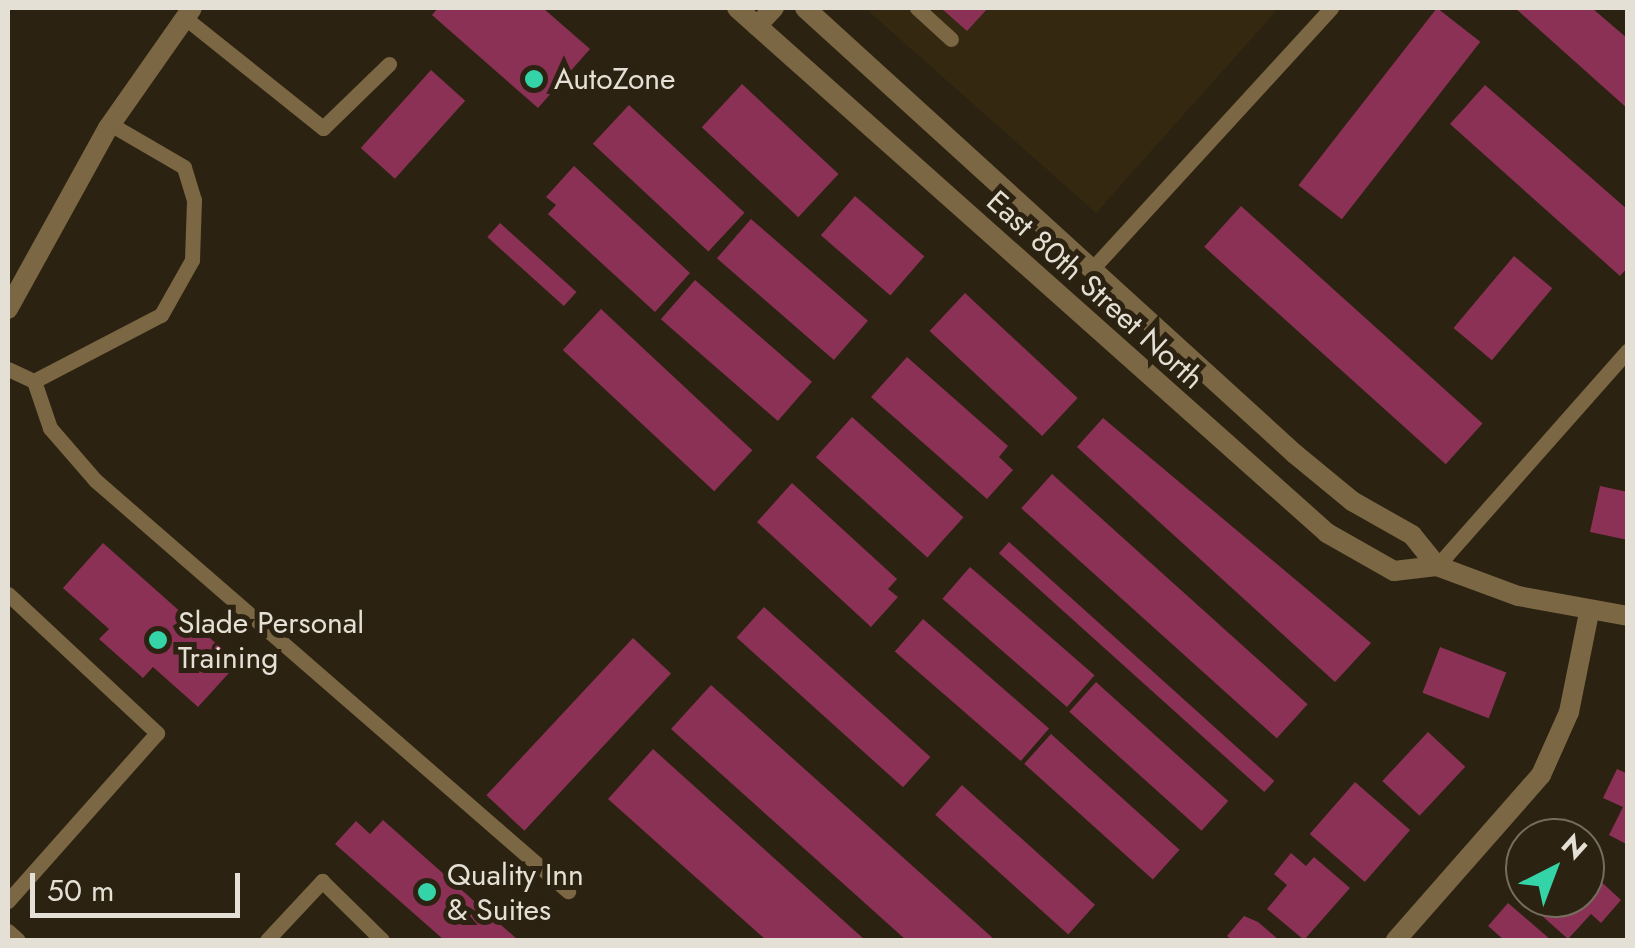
<!DOCTYPE html>
<html>
<head>
<meta charset="utf-8">
<style>
	body { margin:0 }
	#map { position:relative; width:1635px; height:948px; overflow:hidden; background:#2b2211; font-family:Jost,sans-serif }
	div>[style] { position:absolute }
	[style*='--x'] { left:calc(var(--x)*1px); top:calc(var(--y)*1px); width:calc(var(--w)*1px); rotate:calc(var(--a)*1deg) }
	.built>* { inset:0; background:#342810 }
	.building>* { inset:0; background:#8b3156; transform-origin:0 0 }
	.service>* { height:15px; margin:-7.5px; padding:0 7.5px; transform-origin:7.5px; border-radius:7.5px; background:#7b6743 }
	.minor>* { height:20px; margin:-10px; padding:0 10px; transform-origin:10px; border-radius:10px; background:#7b6743 }
	.tertiary>* { height:20px; margin:-10px; padding:0 10px; transform-origin:10px; border-radius:10px; background:#7b6743 }
	.dots>* { width:28px; height:28px; translate:-50% -50%; box-sizing:border-box; border:5px solid #2b2211; border-radius:50% }
	span { translate:-50% -50%; white-space:nowrap; text-align:center; line-height:1.15; -webkit-text-stroke:10px #2b2211; paint-order:stroke }
	.poi-label { font-size:30px; color:#e5e0d5 }
	.left { translate:0 -50%; text-align:left }
	.street-label { font-size:30px; color:#e5e0d5 }
	.frame { position:absolute; inset:0; border:10px solid #e5e0d5; pointer-events:none }
	.north { position:absolute; left:1505px; top:818px; width:100px; height:100px; box-sizing:border-box; background:#2b2211; border:2px solid #756e5f; border-radius:50%; rotate:42deg; font-size:28px; font-weight:700; line-height:40px; text-align:center; color:#e5e0d5 }
	.north::after { content:''; display:block; margin:auto; width:35px; height:45px; background:#34d4a8; clip-path:polygon(50% 0,100% 100%,50% 72%,0 100%) }
	.scale { position:absolute; left:30px; top:873px; width:210px; height:45px; box-sizing:border-box; border:5px solid #e5e0d5; border-top:0; padding-left:12px; font-size:30px; line-height:35px; white-space:nowrap; color:#e5e0d5; -webkit-text-stroke:8px #2b2211; paint-order:stroke }
</style>
</head>
<body>
<div id="map">
	<div class="built">
		<div style="clip-path:polygon(865px 8px,1279px 8px,1096px 213px)"></div>
	</div>
	<div class="building">
		<div style="clip-path:polygon(438px 8px,543px 8px,590px 49px,538px 108px,432px 15px)"></div>
		<div style="clip-path:polygon(941px 8px,988px 8px,967px 31px)"></div>
		<div style="left:1437px;top:8px;width:55px;height:225px;rotate:38deg"></div>
		<div style="clip-path:polygon(1515px 8px,1592px 8px,1628px 39px,1628px 109px)"></div>
		<div style="left:431px;top:70px;width:46px;height:105px;rotate:42deg"></div>
		<div style="left:742px;top:84px;width:132px;height:59px;rotate:43deg"></div>
		<div style="clip-path:polygon(1485px 85px,1628px 210px,1628px 267px,1620px 276px,1450px 124px)"></div>
		<div style="left:629px;top:105px;width:158px;height:53px;rotate:43deg"></div>
		<div style="clip-path:polygon(574px 166px,690px 273px,655px 312px,548px 214px,556px 205px,546px 197px)"></div>
		<div style="left:855px;top:196px;width:92px;height:52px;rotate:41deg"></div>
		<div style="left:1241px;top:206px;width:325px;height:55px;rotate:42deg"></div>
		<div style="left:751px;top:219px;width:155px;height:52px;rotate:41deg"></div>
		<div style="left:500px;top:223px;width:103px;height:19px;rotate:42deg"></div>
		<div style="left:1514px;top:256px;width:50px;height:94px;rotate:40deg"></div>
		<div style="left:695px;top:280px;width:155px;height:52px;rotate:41deg"></div>
		<div style="left:965px;top:293px;width:154px;height:52px;rotate:43deg"></div>
		<div style="left:601px;top:309px;width:207px;height:56px;rotate:43deg"></div>
		<div style="clip-path:polygon(907px 357px,1008px 446px,999px 457px,1013px 470px,987px 499px,871px 397px)"></div>
		<div style="left:852px;top:417px;width:150px;height:54px;rotate:42deg"></div>
		<div style="clip-path:polygon(1103px 418px,1371px 643px,1335px 682px,1077px 447px)"></div>
		<div style="left:1052px;top:474px;width:344px;height:46px;rotate:42deg"></div>
		<div style="clip-path:polygon(792px 483px,897px 579px,888px 589px,898px 597px,871px 627px,757px 522px)"></div>
		<div style="clip-path:polygon(1600px 486px,1628px 492px,1628px 540px,1590px 532px)"></div>
		<div style="left:1009px;top:542px;width:357px;height:15px;rotate:42deg"></div>
		<div style="clip-path:polygon(103px 543px,238px 663px,198px 707px,153px 667px,143px 678px,99px 639px,109px 629px,63px 588px)"></div>
		<div style="left:970px;top:567px;width:165px;height:42px;rotate:41deg"></div>
		<div style="left:764px;top:607px;width:224px;height:41px;rotate:42deg"></div>
		<div style="left:923px;top:619px;width:167px;height:43px;rotate:41deg"></div>
		<div style="left:633px;top:638px;width:52px;height:215px;rotate:43deg"></div>
		<div style="left:1440px;top:647px;width:71px;height:49px;rotate:21deg"></div>
		<div style="left:1096px;top:682px;width:178px;height:40px;rotate:42deg"></div>
		<div style="clip-path:polygon(711px 685px,995px 940px,906px 940px,671px 729px)"></div>
		<div style="left:1428px;top:732px;width:51px;height:67px;rotate:43deg"></div>
		<div style="left:1051px;top:734px;width:173px;height:40px;rotate:42deg"></div>
		<div style="clip-path:polygon(653px 749px,865px 940px,766px 940px,608px 799px)"></div>
		<div style="clip-path:polygon(1617px 769px,1628px 774px,1628px 845px,1609px 835px,1623px 807px,1603px 798px)"></div>
		<div style="left:1355px;top:782px;width:73px;height:69px;rotate:41deg"></div>
		<div style="left:962px;top:785px;width:179px;height:40px;rotate:42deg"></div>
		<div style="clip-path:polygon(383px 820px,518px 940px,444px 940px,335px 844px,356px 821px,370px 834px)"></div>
		<div style="clip-path:polygon(1291px 853px,1306px 866px,1314px 857px,1350px 888px,1304px 940px,1267px 909px,1287px 885px,1274px 874px)"></div>
		<div style="clip-path:polygon(1585px 867px,1621px 900px,1601px 923px,1591px 914px,1568px 939px,1540px 914px,1554px 898px,1585px 898px)"></div>
		<div style="clip-path:polygon(1508px 903px,1551px 940px,1504px 940px,1488px 926px)"></div>
		<div style="clip-path:polygon(1244px 916px,1258px 922px,1279px 940px,1232px 940px,1227px 936px)"></div>
	</div>
	<div class="service">
		<div style="--x:917;--y:8;--w:46;--a:42.4"></div>
		<div style="--x:184;--y:17;--w:178;--a:38.6"></div>
		<div style="--x:323;--y:128;--w:92;--a:-44.1"></div>
		<div style="--x:1092;--y:269;--w:354;--a:-47.5"></div>
		<div style="--x:8;--y:369;--w:29;--a:25"></div>
		<div style="--x:34;--y:381;--w:50;--a:71.2"></div>
		<div style="--x:50;--y:428;--w:69;--a:49.1"></div>
		<div style="--x:95;--y:480;--w:627;--a:40.99"></div>
		<div style="--x:34;--y:381;--w:143;--a:-27.5"></div>
		<div style="--x:161;--y:315;--w:63;--a:-60.6"></div>
		<div style="--x:192;--y:260;--w:60;--a:-88.1"></div>
		<div style="--x:194;--y:200;--w:34;--a:-107"></div>
		<div style="--x:184;--y:167;--w:86;--a:-149.8"></div>
		<div style="--x:1437;--y:566;--w:288;--a:-48.5"></div>
		<div style="--x:8;--y:594;--w:204;--a:43"></div>
		<div style="--x:157;--y:733;--w:225;--a:131.6"></div>
		<div style="--x:8;--y:931;--w:13;--a:42"></div>
		<div style="--x:267;--y:940;--w:81;--a:-47"></div>
		<div style="--x:322;--y:881;--w:84;--a:44.5"></div>
	</div>
	<div class="minor">
		<div style="--x:737;--y:8;--w:790;--a:41.66"></div>
		<div style="--x:1327;--y:533;--w:77;--a:29.6"></div>
		<div style="--x:1394;--y:571;--w:43;--a:-6.6"></div>
		<div style="--x:1437;--y:566;--w:86;--a:20.3"></div>
		<div style="--x:1518;--y:596;--w:112;--a:10.3"></div>
		<div style="--x:805;--y:8;--w:663;--a:42.31"></div>
		<div style="--x:1295;--y:454;--w:74;--a:39.5"></div>
		<div style="--x:1352;--y:501;--w:69;--a:29.5"></div>
		<div style="--x:1412;--y:535;--w:40;--a:51"></div>
		<div style="--x:757;--y:26;--w:25;--a:-47"></div>
		<div style="--x:1396;--y:940;--w:220;--a:-48.7"></div>
		<div style="--x:1541;--y:775;--w:69;--a:-66"></div>
		<div style="--x:1569;--y:712;--w:101;--a:-78.6"></div>
	</div>
	<div class="tertiary">
		<div style="--x:8;--y:309;--w:207;--a:-61.1"></div>
		<div style="--x:108;--y:128;--w:146;--a:-55"></div>
	</div>
	<div class="dots">
		<div style="left:534px;top:79px;background:#34d4a8"></div>
		<div style="left:158px;top:640px;background:#34d4a8"></div>
		<div style="left:427px;top:892px;background:#34d4a8"></div>
	</div>
	<div class="poi-label">
		<span class="left" style="left:554px;top:79px">AutoZone</span>
		<span class="left" style="left:178px;top:640px">Slade Personal<br>Training</span>
		<span class="left" style="left:447px;top:892px">Quality Inn<br>&amp; Suites</span>
	</div>
	<div class="street-label">
		<span style="left:1095px;top:290px;rotate:42deg">East 80th Street North</span>
	</div>
	<div class="frame"></div>
	<div class="north">N</div>
	<div class="scale">50 m</div>
</div>
</body>
</html>
